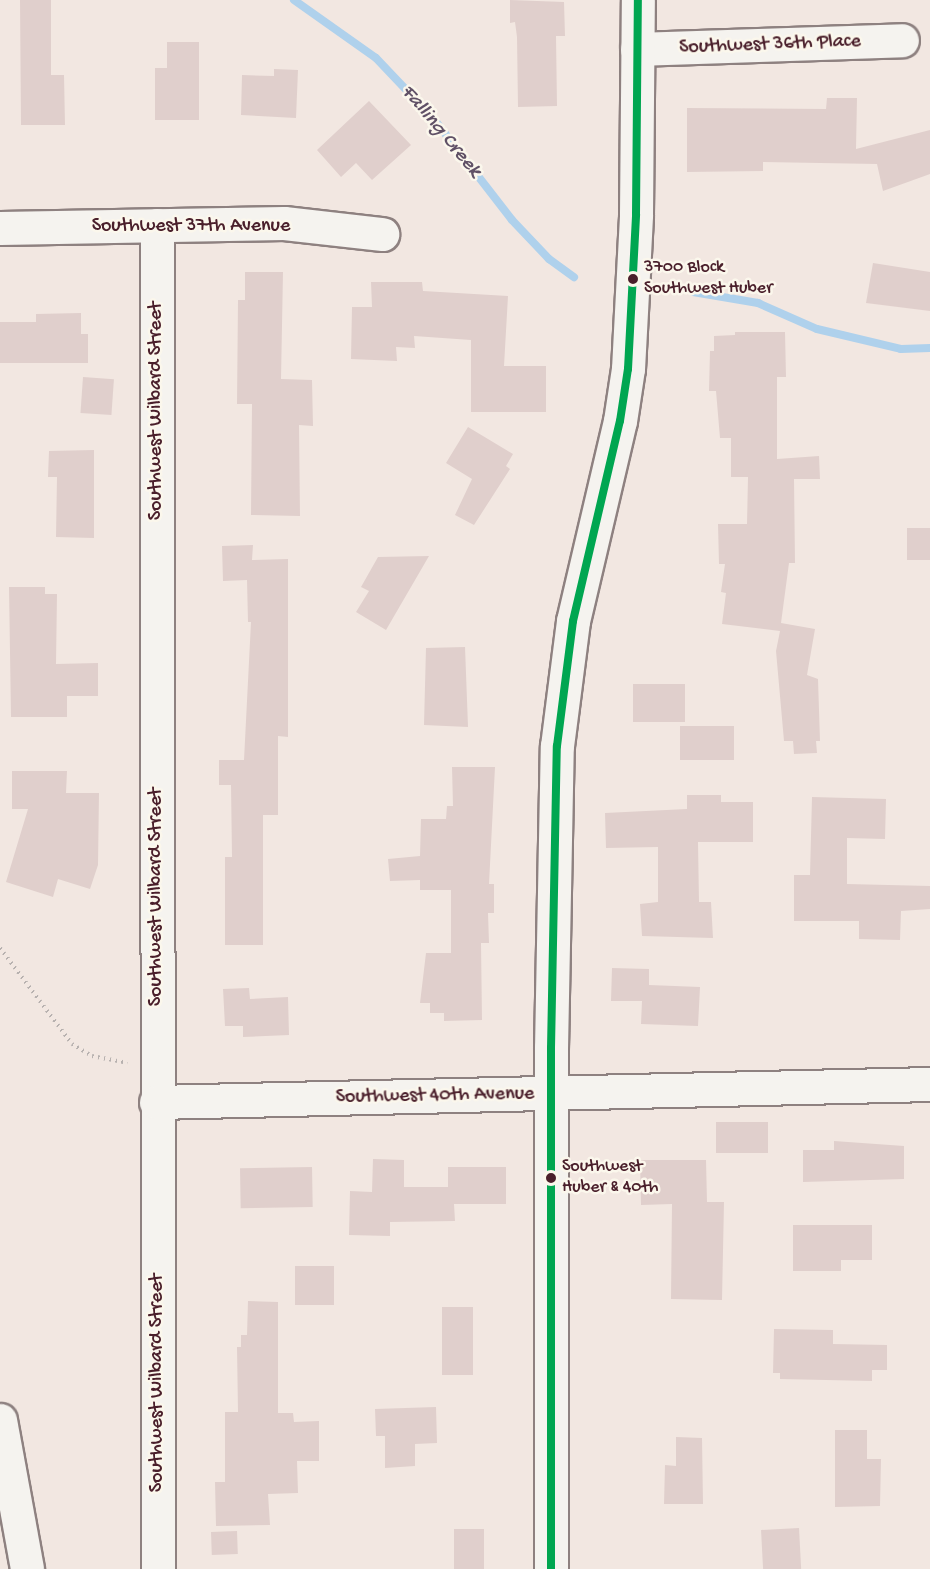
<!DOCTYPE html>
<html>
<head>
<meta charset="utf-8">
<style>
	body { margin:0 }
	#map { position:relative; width:930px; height:1569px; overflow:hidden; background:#f2e7e1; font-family:"Gochi Hand",sans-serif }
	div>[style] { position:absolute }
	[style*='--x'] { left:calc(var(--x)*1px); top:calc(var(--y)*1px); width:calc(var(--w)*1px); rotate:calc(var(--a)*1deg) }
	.stream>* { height:8px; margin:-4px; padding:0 4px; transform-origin:4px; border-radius:4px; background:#afd1ec }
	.building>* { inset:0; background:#e0cfcc; transform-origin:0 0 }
	.path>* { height:4px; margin-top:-2px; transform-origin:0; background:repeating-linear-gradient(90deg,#b7b1af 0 1.5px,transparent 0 6px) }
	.roads { filter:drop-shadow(2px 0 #8e8180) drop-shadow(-2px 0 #8e8180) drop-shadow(0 2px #8e8180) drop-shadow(0 -2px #8e8180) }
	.minor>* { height:33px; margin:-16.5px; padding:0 16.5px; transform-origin:16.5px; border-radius:16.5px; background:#f5f3ef }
	.highway>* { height:33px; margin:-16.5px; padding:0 16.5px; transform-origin:16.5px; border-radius:16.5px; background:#f5f3ef }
	.bus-1>* { height:8px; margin:-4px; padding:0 4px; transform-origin:4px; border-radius:4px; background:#00a651 }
	.dots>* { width:16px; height:16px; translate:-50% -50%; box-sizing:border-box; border:3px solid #fbf7ec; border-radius:50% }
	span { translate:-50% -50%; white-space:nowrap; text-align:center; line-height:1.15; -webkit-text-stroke:5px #fbf7ec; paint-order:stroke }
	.bus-label { font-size:18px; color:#4a1f2b }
	.left { translate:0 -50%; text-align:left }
	.street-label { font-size:20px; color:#4a1f2b }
	.water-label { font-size:21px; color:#605166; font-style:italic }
</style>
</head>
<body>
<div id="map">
	<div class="stream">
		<div style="--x:294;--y:0;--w:100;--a:35.3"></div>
		<div style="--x:376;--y:58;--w:83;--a:46.5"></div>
		<div style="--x:433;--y:118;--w:129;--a:52.2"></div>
		<div style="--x:512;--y:220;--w:54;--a:46.5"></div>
		<div style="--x:549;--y:259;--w:31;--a:36"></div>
		<div style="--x:693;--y:292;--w:66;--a:9.6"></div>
		<div style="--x:758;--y:303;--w:64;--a:23.8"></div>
		<div style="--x:817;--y:329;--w:86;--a:13.4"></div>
		<div style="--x:901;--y:349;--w:29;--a:-2"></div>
	</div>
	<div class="building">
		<div style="clip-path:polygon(20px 0,51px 0,51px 75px,64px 75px,65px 125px,21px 125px)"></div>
		<div style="clip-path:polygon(510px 0,564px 2px,565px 36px,556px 36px,557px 106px,518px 107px,517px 37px,515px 22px,510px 23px)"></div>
		<div style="clip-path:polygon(167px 42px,199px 42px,199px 120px,155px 120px,155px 68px,167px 68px)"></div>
		<div style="clip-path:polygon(274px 69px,298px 70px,296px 118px,241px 115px,242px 75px,274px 76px)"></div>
		<div style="clip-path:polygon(827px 98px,857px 98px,856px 149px,930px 130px,930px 174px,883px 191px,877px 164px,763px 162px,763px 171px,687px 172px,687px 108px,826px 109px)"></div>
		<div style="clip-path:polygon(369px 101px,411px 145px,372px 180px,356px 163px,341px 177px,317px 150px)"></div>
		<div style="clip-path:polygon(873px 263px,930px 272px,930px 311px,866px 303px)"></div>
		<div style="clip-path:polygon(245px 272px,283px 272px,281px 379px,312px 380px,313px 426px,299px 425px,300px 516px,251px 515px,252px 404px,237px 404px,238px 300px,245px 300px)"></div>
		<div style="clip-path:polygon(371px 282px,422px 282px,423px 291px,508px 296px,504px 366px,546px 366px,546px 412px,471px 412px,471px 340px,414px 336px,415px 348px,396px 347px,397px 361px,351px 359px,352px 307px,372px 307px)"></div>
		<div style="clip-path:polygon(81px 313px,81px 334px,88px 334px,88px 363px,0 363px,0 322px,36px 322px,36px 314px)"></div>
		<div style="clip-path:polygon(735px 332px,785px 332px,786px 377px,777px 377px,777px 459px,819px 456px,820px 479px,794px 479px,795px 563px,789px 563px,781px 623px,815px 629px,807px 675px,818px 679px,820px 741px,816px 741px,817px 753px,794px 754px,793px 741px,784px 741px,776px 651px,780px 631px,722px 624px,726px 593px,721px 592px,725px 564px,719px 564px,718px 524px,747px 524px,748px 477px,731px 477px,731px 438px,720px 438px,716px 391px,709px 391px,710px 351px,714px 351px,714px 336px,735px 335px)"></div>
		<div style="left:83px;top:377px;width:31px;height:36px;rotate:4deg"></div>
		<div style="clip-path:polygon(468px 427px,513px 454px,506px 466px,510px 469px,474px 525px,455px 515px,472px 479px,446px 463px)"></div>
		<div style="clip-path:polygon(94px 450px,94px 538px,56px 537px,57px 477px,48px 477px,49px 451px)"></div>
		<div style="left:907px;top:528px;width:23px;height:32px"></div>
		<div style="clip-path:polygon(253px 545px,252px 560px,288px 559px,288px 737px,278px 736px,278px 815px,263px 815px,263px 945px,225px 945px,225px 857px,232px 857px,231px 785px,219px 785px,219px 760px,244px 760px,251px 622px,248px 622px,247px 580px,223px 581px,222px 546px)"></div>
		<div style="clip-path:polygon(429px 556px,386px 630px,356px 612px,369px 591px,361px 587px,378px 557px)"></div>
		<div style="clip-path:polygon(9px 587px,45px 587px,45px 594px,57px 594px,56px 664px,98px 663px,98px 696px,67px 696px,67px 717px,11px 717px)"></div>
		<div style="clip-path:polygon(465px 647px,468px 727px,424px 725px,426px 648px)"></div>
		<div style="left:633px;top:684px;width:52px;height:38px"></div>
		<div style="left:680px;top:726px;width:54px;height:34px"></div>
		<div style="clip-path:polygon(452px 767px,495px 767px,489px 884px,494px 884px,494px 913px,488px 913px,489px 943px,481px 943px,482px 1020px,444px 1021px,444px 1013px,430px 1013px,430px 1003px,420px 1003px,426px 953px,451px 953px,451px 890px,420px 890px,420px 880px,390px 881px,388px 859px,420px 856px,421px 819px,446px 819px,447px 806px,453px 806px)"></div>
		<div style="clip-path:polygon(12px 771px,67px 771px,66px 793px,99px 793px,98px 865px,90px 889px,58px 879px,53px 897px,6px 882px,28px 809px,12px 809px)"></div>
		<div style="clip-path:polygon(687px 795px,721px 795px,721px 802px,753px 802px,753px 842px,698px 842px,699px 902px,711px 902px,713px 938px,642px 936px,640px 904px,658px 902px,658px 847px,606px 848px,605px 813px,687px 809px)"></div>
		<div style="clip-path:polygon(812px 797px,886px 799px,885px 839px,847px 838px,847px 884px,930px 886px,930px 909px,901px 911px,900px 940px,859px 939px,859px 921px,794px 921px,794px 875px,810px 875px)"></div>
		<div style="clip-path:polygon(612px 968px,649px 969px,649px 985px,700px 987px,698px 1026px,641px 1024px,642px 1001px,611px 1001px)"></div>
		<div style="clip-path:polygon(249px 988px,250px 999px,288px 997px,289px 1035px,243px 1037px,243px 1026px,225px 1026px,223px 989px)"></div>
		<div style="left:716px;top:1122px;width:52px;height:31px"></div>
		<div style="clip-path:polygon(834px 1141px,904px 1146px,904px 1179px,803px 1182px,803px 1150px,834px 1150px)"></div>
		<div style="clip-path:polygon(373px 1159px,404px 1160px,404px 1187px,448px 1187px,448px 1167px,506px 1167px,506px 1204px,454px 1204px,455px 1221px,390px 1222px,390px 1236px,349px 1235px,350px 1191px,372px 1192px)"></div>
		<div style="clip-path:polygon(640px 1160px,706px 1160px,707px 1202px,724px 1202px,722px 1300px,671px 1299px,672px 1204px,641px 1205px)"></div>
		<div style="left:312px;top:1167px;width:40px;height:72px;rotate:89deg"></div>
		<div style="clip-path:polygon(793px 1225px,872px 1225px,872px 1260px,841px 1260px,841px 1271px,793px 1271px)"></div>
		<div style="left:295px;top:1266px;width:39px;height:39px"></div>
		<div style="clip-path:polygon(248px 1301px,278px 1302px,278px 1413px,293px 1413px,294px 1422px,319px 1421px,319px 1461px,297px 1461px,298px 1493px,268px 1494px,270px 1525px,216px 1526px,215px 1482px,225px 1482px,225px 1412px,238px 1412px,237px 1347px,241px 1347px,241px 1335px,247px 1335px)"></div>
		<div style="left:442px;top:1307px;width:31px;height:68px"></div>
		<div style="clip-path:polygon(774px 1329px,833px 1330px,833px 1344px,887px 1345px,887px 1370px,872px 1370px,872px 1381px,780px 1379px,780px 1373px,773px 1373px)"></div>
		<div style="clip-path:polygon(436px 1407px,437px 1443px,415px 1444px,415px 1466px,385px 1468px,385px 1436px,376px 1436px,375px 1409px)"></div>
		<div style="clip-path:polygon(835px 1430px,867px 1430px,867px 1459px,881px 1459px,880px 1506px,835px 1507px)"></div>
		<div style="clip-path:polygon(676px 1437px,702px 1438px,703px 1504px,664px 1504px,665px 1465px,676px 1466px)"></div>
		<div style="left:799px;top:1528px;width:41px;height:38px;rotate:87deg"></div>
		<div style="left:454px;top:1529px;width:30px;height:40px"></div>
		<div style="left:237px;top:1531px;width:23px;height:26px;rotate:88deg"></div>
	</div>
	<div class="path">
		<div style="--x:0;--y:948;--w:120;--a:53.1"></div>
		<div style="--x:72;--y:1044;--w:23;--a:31"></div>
		<div style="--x:92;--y:1056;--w:36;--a:11"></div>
	</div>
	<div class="roads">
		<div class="minor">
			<div style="--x:637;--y:49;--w:265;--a:-1.9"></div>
			<div style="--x:157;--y:225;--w:1344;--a:89.96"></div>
			<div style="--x:0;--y:228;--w:284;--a:-1"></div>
			<div style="--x:284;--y:223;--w:99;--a:6.4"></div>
			<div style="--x:156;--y:1102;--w:774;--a:-1.33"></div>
			<div style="--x:551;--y:1569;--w:521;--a:-90"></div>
			<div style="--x:551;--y:1048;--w:302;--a:-88.9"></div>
			<div style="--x:557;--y:746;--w:126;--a:-82.7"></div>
			<div style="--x:573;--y:621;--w:205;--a:-76.8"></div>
			<div style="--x:620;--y:421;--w:53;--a:-81.3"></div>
			<div style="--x:628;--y:369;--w:155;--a:-87"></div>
			<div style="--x:636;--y:214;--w:214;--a:-89.5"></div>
		</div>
		<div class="highway">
			<div style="--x:0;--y:1420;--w:151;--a:79.7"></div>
		</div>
	</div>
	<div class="bus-1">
		<div style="--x:551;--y:1569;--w:521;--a:-90"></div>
		<div style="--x:551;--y:1048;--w:302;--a:-88.9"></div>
		<div style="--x:557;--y:746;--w:126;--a:-82.7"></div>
		<div style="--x:573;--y:621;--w:205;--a:-76.8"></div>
		<div style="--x:620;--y:421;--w:53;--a:-81.3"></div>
		<div style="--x:628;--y:369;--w:155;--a:-87"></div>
		<div style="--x:636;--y:214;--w:214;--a:-89.5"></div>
	</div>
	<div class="dots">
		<div style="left:633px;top:279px;background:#4a1f2b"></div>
		<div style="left:551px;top:1178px;background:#4a1f2b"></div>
	</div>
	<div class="bus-label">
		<span class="left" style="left:644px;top:279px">3700 Block<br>Southwest Huber</span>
		<span class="left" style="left:562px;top:1178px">Southwest<br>Huber &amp; 40th</span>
	</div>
	<div class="street-label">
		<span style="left:770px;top:45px;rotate:-2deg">Southwest 36th Place</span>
		<span style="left:191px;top:226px">Southwest 37th Avenue</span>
		<span style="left:156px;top:411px;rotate:-90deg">Southwest Wilbard Street</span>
		<span style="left:156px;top:897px;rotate:-90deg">Southwest Wilbard Street</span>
		<span style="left:435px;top:1096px;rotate:-1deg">Southwest 40th Avenue</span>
		<span style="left:157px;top:1383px;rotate:-90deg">Southwest Wilbard Street</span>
	</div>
	<div class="water-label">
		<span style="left:440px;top:132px;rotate:50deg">Falling Creek</span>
	</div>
</div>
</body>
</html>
